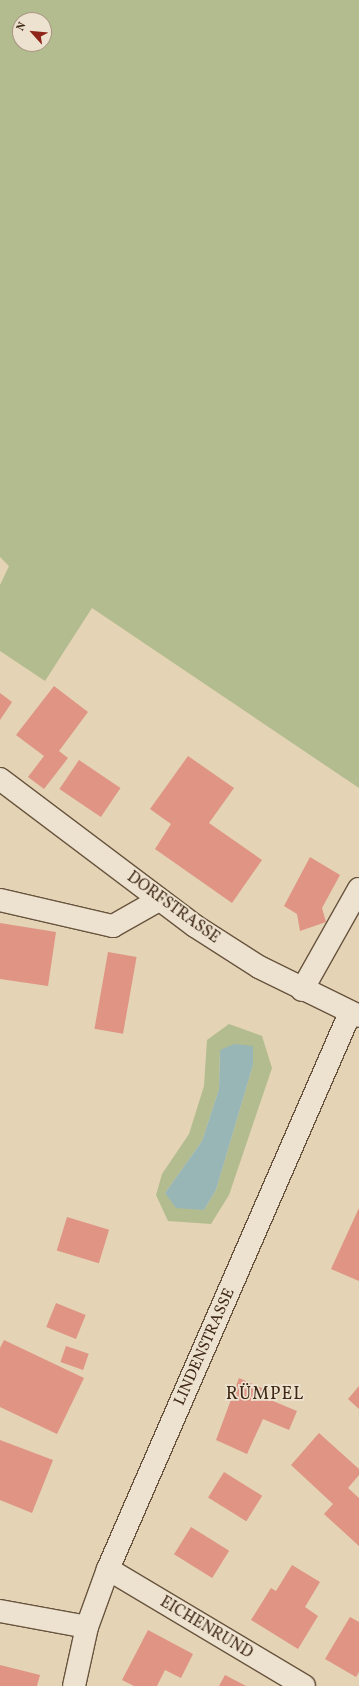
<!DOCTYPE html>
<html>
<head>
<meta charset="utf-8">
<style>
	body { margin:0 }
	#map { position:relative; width:359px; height:1686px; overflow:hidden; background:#e4d3b5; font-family:Vollkorn,serif }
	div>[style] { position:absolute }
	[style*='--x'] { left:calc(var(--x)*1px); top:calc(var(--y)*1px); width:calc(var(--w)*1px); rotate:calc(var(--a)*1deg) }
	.green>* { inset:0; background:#b3bc8e }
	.water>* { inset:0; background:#99b6b7 }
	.building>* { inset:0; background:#df9484; transform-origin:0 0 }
	.roads { filter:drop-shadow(1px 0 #68543e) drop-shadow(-1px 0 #68543e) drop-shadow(0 1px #68543e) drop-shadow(0 -1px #68543e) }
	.minor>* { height:22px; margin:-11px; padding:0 11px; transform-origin:11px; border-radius:11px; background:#ede2cf }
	span { translate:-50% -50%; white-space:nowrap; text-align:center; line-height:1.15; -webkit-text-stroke:3.5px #ede2cf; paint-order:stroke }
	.street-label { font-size:16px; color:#3f2916 }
	.quarter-label { font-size:18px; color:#3f2916; letter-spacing:1px }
	.north { position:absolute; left:12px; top:12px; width:40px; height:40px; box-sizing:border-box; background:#ede2cf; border:1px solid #a79885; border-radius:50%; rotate:297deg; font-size:11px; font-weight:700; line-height:16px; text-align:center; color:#3f2916 }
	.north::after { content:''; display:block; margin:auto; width:14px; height:18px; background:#8f2418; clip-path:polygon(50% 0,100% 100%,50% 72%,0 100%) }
</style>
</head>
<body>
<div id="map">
	<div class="green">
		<div style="clip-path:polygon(evenodd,0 0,359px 0,359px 788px,92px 608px,45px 681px,0 651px,0 585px,9px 566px,0 557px,0 0,20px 20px,44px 20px,44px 44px,20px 44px,20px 20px)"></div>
		<div style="clip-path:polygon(evenodd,229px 1024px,262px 1036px,272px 1068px,229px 1195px,211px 1224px,168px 1221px,156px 1195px,162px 1174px,189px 1134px,204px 1086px,207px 1040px,229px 1024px,220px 1050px,253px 1065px,216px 1190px,204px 1210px,165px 1193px,202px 1141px,219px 1089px,220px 1050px)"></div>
	</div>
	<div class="water">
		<div style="clip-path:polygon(234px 1044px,253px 1046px,253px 1065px,216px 1190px,204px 1210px,176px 1208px,165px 1193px,202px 1141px,219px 1089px,220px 1050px)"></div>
	</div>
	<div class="building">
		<div style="clip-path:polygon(54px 686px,88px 712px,59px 751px,68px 758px,44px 789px,28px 777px,44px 756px,16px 735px)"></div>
		<div style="clip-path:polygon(0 693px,12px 702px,0 720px)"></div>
		<div style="clip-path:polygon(188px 756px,234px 788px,209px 823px,262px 860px,232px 903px,155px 849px,171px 824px,150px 809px)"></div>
		<div style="left:79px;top:760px;width:50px;height:35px;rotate:34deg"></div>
		<div style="clip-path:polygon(310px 857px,340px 875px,322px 908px,326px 922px,300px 931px,297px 914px,284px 906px)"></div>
		<div style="clip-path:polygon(0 923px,56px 932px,48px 986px,0 979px)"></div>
		<div style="left:108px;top:952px;width:29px;height:78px;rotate:10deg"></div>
		<div style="clip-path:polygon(359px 1208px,359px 1281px,331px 1269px)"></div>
		<div style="left:67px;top:1217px;width:44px;height:35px;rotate:17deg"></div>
		<div style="left:56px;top:1303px;width:32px;height:26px;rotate:22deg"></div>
		<div style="clip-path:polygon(4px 1340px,84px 1378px,57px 1434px,0 1407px,0 1348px)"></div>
		<div style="left:66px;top:1346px;width:24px;height:17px;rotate:19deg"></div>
		<div style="clip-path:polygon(239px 1378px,264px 1389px,261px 1396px,297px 1411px,289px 1430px,263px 1419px,247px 1454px,216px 1440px)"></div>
		<div style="clip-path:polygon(359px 1386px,359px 1409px,348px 1399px)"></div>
		<div style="clip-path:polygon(319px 1433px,359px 1469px,359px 1475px,348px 1488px,359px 1498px,359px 1546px,324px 1514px,333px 1504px,291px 1465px)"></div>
		<div style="clip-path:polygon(0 1440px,53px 1460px,32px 1513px,0 1500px)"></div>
		<div style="left:224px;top:1472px;width:45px;height:30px;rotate:32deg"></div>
		<div style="left:191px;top:1527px;width:45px;height:32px;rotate:32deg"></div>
		<div style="clip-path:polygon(292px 1565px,320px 1582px,305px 1607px,318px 1616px,298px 1649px,251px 1620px,271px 1588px,276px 1591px)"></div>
		<div style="clip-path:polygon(350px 1617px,359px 1622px,359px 1672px,356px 1677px,325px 1659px)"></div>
		<div style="clip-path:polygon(148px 1630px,193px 1654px,181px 1678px,165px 1670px,157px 1686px,134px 1686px,122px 1680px)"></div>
		<div style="clip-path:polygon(0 1665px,40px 1675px,37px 1686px,0 1686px)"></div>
		<div style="clip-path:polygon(225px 1675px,246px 1686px,219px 1686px)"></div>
	</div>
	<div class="roads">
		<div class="minor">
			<div style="--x:0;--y:779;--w:244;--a:37"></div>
			<div style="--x:195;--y:926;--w:76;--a:32.6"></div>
			<div style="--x:259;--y:967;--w:111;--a:26.1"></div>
			<div style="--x:0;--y:900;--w:116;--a:13"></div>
			<div style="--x:113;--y:926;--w:53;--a:-29.5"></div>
			<div style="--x:302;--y:990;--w:116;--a:-60.6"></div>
			<div style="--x:108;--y:1569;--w:228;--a:30.8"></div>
			<div style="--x:0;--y:1611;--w:88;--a:10.4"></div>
			<div style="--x:74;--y:1686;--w:60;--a:-77.6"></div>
			<div style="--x:87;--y:1627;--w:62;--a:-70.1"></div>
			<div style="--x:108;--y:1569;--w:606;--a:-66.48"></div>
		</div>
	</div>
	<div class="street-label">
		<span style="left:173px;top:908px;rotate:36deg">DORFSTRASSE</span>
		<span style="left:205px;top:1347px;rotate:-66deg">LINDENSTRASSE</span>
		<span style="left:206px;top:1628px;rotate:31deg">EICHENRUND</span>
	</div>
	<div class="quarter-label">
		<span style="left:265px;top:1395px">RÜMPEL</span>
	</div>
	<div class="north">N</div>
</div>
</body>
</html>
